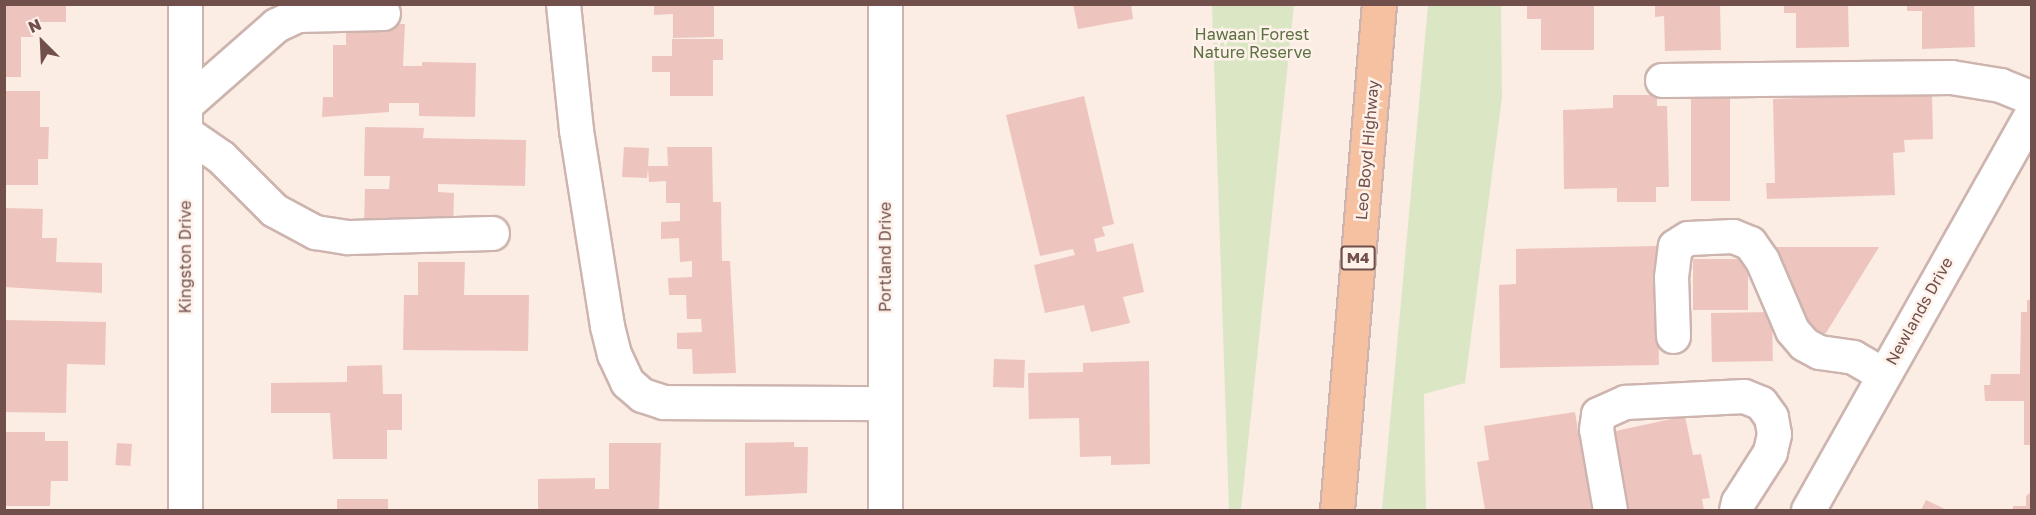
<!DOCTYPE html>
<html>
<head>
<meta charset="utf-8">
<style>
	body { margin:0 }
	#map { position:relative; width:2036px; height:515px; overflow:hidden; background:#fbece4; font-family:"Golos Text",sans-serif }
	div>[style] { position:absolute }
	[style*='--x'] { left:calc(var(--x)*1px); top:calc(var(--y)*1px); width:calc(var(--w)*1px); rotate:calc(var(--a)*1deg) }
	.green>* { inset:0; background:#dbe7c4 }
	.building>* { inset:0; background:#eec5be; transform-origin:0 0 }
	.roads { filter:drop-shadow(2px 0 #cdb4af) drop-shadow(-2px 0 #cdb4af) drop-shadow(0 2px #cdb4af) drop-shadow(0 -2px #cdb4af) }
	.minor>* { height:33px; margin:-16.5px; padding:0 16.5px; transform-origin:16.5px; border-radius:16.5px; background:#fff }
	.major>* { height:33px; margin:-16.5px; padding:0 16.5px; transform-origin:16.5px; border-radius:16.5px; background:#f5c1a1 }
	span { translate:-50% -50%; white-space:nowrap; text-align:center; line-height:1.15; -webkit-text-stroke:5px #fef1ea; paint-order:stroke }
	.shield-label span { padding:2px 4px; background:#fef1ea; border:2px solid; border-radius:4px; -webkit-text-stroke-width:0 }
	.shield-label { font-size:15px; color:#71504c; font-weight:700 }
	.park-label { font-size:16px; color:#5c7141 }
	.street-label { font-size:16px; color:#71504c }
	.frame { position:absolute; inset:0; border:6px solid #71504c; pointer-events:none }
	.north { position:absolute; left:12px; top:12px; width:60px; height:60px; -webkit-text-stroke:4px #fef1ea; paint-order:stroke; rotate:336deg; font-size:16px; font-weight:700; line-height:24px; text-align:center; color:#71504c }
	.north::after { content:''; display:block; margin:auto; width:21px; height:27px; background:#71504c; clip-path:polygon(50% 0,100% 100%,50% 72%,0 100%) }
</style>
</head>
<body>
<div id="map">
	<div class="green">
		<div style="clip-path:polygon(1212px 5px,1294px 5px,1241px 510px,1229px 510px)"></div>
		<div style="clip-path:polygon(1428px 5px,1501px 5px,1502px 97px,1465px 383px,1424px 394px,1426px 510px,1382px 510px)"></div>
	</div>
	<div class="building">
		<div style="clip-path:polygon(4px 4px,66px 4px,66px 22px,33px 22px,33px 37px,21px 37px,21px 77px,4px 77px)"></div>
		<div style="clip-path:polygon(654px 4px,714px 4px,714px 37px,673px 38px,673px 14px,654px 15px)"></div>
		<div style="clip-path:polygon(1073px 4px,1131px 4px,1133px 19px,1078px 29px)"></div>
		<div style="clip-path:polygon(1527px 4px,1594px 4px,1594px 50px,1541px 50px,1541px 19px,1527px 19px)"></div>
		<div style="clip-path:polygon(1655px 4px,1720px 4px,1721px 50px,1665px 51px,1664px 16px,1655px 17px)"></div>
		<div style="clip-path:polygon(1784px 4px,1848px 4px,1849px 47px,1796px 48px,1796px 13px,1784px 13px)"></div>
		<div style="clip-path:polygon(1907px 4px,1974px 4px,1975px 47px,1922px 49px,1922px 11px,1907px 11px)"></div>
		<div style="clip-path:polygon(346px 23px,405px 24px,403px 66px,422px 66px,422px 62px,476px 63px,475px 117px,419px 116px,419px 103px,389px 103px,389px 112px,322px 117px,323px 97px,333px 97px,333px 45px,346px 45px)"></div>
		<div style="clip-path:polygon(672px 39px,723px 39px,723px 60px,713px 60px,713px 96px,670px 96px,670px 72px,652px 72px,652px 56px,672px 56px)"></div>
		<div style="clip-path:polygon(4px 91px,40px 91px,40px 127px,49px 127px,48px 159px,38px 159px,38px 185px,4px 185px)"></div>
		<div style="clip-path:polygon(1932px 94px,1933px 139px,1904px 140px,1905px 152px,1893px 153px,1895px 195px,1767px 199px,1766px 183px,1775px 183px,1773px 99px)"></div>
		<div style="clip-path:polygon(1613px 95px,1657px 95px,1657px 106px,1667px 106px,1669px 187px,1656px 187px,1656px 202px,1617px 202px,1617px 188px,1564px 189px,1563px 110px,1613px 108px)"></div>
		<div style="clip-path:polygon(1084px 96px,1114px 224px,1102px 227px,1105px 236px,1094px 239px,1097px 252px,1133px 243px,1144px 292px,1123px 297px,1130px 323px,1091px 332px,1084px 305px,1045px 313px,1034px 265px,1075px 255px,1073px 249px,1040px 256px,1006px 115px)"></div>
		<div style="left:1691px;top:97px;width:39px;height:104px"></div>
		<div style="clip-path:polygon(365px 127px,424px 128px,423px 138px,526px 140px,525px 186px,438px 184px,438px 192px,454px 193px,453px 229px,364px 227px,365px 189px,389px 189px,390px 176px,364px 176px)"></div>
		<div style="clip-path:polygon(624px 147px,649px 148px,648px 166px,668px 166px,667px 147px,712px 147px,713px 202px,721px 202px,722px 261px,730px 261px,736px 373px,693px 374px,692px 349px,677px 349px,677px 333px,702px 332px,701px 319px,687px 319px,686px 295px,669px 295px,668px 278px,692px 277px,692px 261px,680px 262px,679px 238px,661px 239px,661px 222px,680px 221px,680px 203px,666px 203px,666px 181px,649px 182px,648px 168px,647px 178px,622px 177px)"></div>
		<div style="clip-path:polygon(4px 208px,43px 209px,42px 238px,57px 238px,56px 262px,102px 263px,102px 293px,4px 287px)"></div>
		<div style="clip-path:polygon(1657px 246px,1659px 365px,1500px 368px,1499px 285px,1516px 284px,1516px 249px)"></div>
		<div style="clip-path:polygon(1769px 247px,1879px 247px,1826px 333px,1806px 334px)"></div>
		<div style="left:1693px;top:259px;width:55px;height:51px"></div>
		<div style="clip-path:polygon(418px 262px,465px 262px,464px 295px,529px 295px,528px 351px,403px 350px,404px 295px,418px 295px)"></div>
		<div style="clip-path:polygon(2027px 300px,2032px 300px,2032px 445px,2024px 445px,2024px 401px,1985px 401px,1984px 385px,1990px 385px,1991px 374px,2020px 374px,2021px 312px,2027px 312px)"></div>
		<div style="left:1772px;top:312px;width:49px;height:61px;rotate:89deg"></div>
		<div style="clip-path:polygon(4px 320px,106px 322px,105px 365px,67px 364px,66px 413px,4px 412px)"></div>
		<div style="left:994px;top:359px;width:31px;height:28px;rotate:2deg"></div>
		<div style="clip-path:polygon(1149px 361px,1150px 464px,1111px 465px,1111px 456px,1080px 457px,1079px 418px,1029px 419px,1028px 373px,1083px 372px,1083px 363px)"></div>
		<div style="clip-path:polygon(382px 365px,383px 394px,402px 394px,402px 430px,387px 430px,387px 459px,333px 459px,330px 413px,271px 413px,271px 383px,347px 382px,347px 366px)"></div>
		<div style="clip-path:polygon(1575px 412px,1582px 456px,1594px 454px,1601px 499px,1590px 501px,1591px 510px,1485px 510px,1477px 462px,1489px 460px,1484px 426px)"></div>
		<div style="clip-path:polygon(1685px 416px,1693px 455px,1701px 454px,1710px 498px,1702px 499px,1704px 510px,1627px 510px,1611px 432px)"></div>
		<div style="clip-path:polygon(4px 432px,45px 432px,45px 441px,68px 441px,68px 481px,51px 481px,50px 506px,4px 506px)"></div>
		<div style="clip-path:polygon(794px 442px,794px 447px,808px 447px,807px 493px,745px 496px,745px 443px)"></div>
		<div style="left:117px;top:443px;width:15px;height:22px;rotate:4deg"></div>
		<div style="clip-path:polygon(609px 443px,661px 443px,659px 510px,538px 510px,538px 479px,595px 478px,595px 489px,609px 489px)"></div>
		<div style="clip-path:polygon(2032px 491px,2032px 510px,2013px 510px,2013px 506px,2026px 506px,2026px 496px)"></div>
		<div style="left:337px;top:499px;width:51px;height:11px"></div>
		<div style="clip-path:polygon(1926px 500px,1947px 510px,1921px 510px)"></div>
	</div>
	<div class="roads">
		<div class="minor">
			<div style="--x:185;--y:4;--w:506;--a:90"></div>
			<div style="--x:563;--y:4;--w:127;--a:84.1"></div>
			<div style="--x:576;--y:130;--w:198;--a:81"></div>
			<div style="--x:607;--y:326;--w:29;--a:76"></div>
			<div style="--x:614;--y:354;--w:31;--a:65"></div>
			<div style="--x:627;--y:382;--w:20;--a:41"></div>
			<div style="--x:642;--y:395;--w:22;--a:18"></div>
			<div style="--x:663;--y:402;--w:222;--a:0.3"></div>
			<div style="--x:1662;--y:80;--w:289;--a:-0.6"></div>
			<div style="--x:1951;--y:77;--w:50;--a:9.3"></div>
			<div style="--x:2000;--y:85;--w:35;--a:22"></div>
			<div style="--x:185;--y:105;--w:121;--a:-41.3"></div>
			<div style="--x:276;--y:25;--w:23;--a:-25"></div>
			<div style="--x:297;--y:15;--w:86;--a:-1.3"></div>
			<div style="--x:185;--y:132;--w:44;--a:34.8"></div>
			<div style="--x:221;--y:157;--w:75;--a:45"></div>
			<div style="--x:274;--y:210;--w:47;--a:28.2"></div>
			<div style="--x:315;--y:232;--w:33;--a:9"></div>
			<div style="--x:348;--y:237;--w:144;--a:-1.6"></div>
			<div style="--x:1673;--y:336;--w:59;--a:-91.9"></div>
			<div style="--x:1671;--y:277;--w:31;--a:-83"></div>
			<div style="--x:1675;--y:246;--w:15;--a:-32"></div>
			<div style="--x:1688;--y:238;--w:45;--a:-2.5"></div>
			<div style="--x:1733;--y:236;--w:18;--a:22"></div>
			<div style="--x:1750;--y:243;--w:21;--a:55"></div>
			<div style="--x:1762;--y:260;--w:76;--a:66.8"></div>
			<div style="--x:1792;--y:330;--w:18;--a:49"></div>
			<div style="--x:1804;--y:344;--w:17;--a:28"></div>
			<div style="--x:1819;--y:352;--w:34;--a:8"></div>
			<div style="--x:1853;--y:357;--w:34;--a:30"></div>
			<div style="--x:885;--y:510;--w:506;--a:-90"></div>
			<div style="--x:1610;--y:510;--w:82;--a:-99.8"></div>
			<div style="--x:1596;--y:429;--w:15;--a:-82"></div>
			<div style="--x:1598;--y:414;--w:30;--a:-24"></div>
			<div style="--x:1625;--y:402;--w:119;--a:-2.9"></div>
			<div style="--x:1744;--y:396;--w:18;--a:22"></div>
			<div style="--x:1761;--y:403;--w:17;--a:54"></div>
			<div style="--x:1771;--y:417;--w:17;--a:80"></div>
			<div style="--x:1774;--y:434;--w:18;--a:103"></div>
			<div style="--x:1770;--y:452;--w:59;--a:122.6"></div>
			<div style="--x:1738;--y:502;--w:8;--a:104"></div>
			<div style="--x:1808;--y:510;--w:457;--a:-60.6"></div>
		</div>
		<div class="major">
			<div style="--x:1337;--y:510;--w:508;--a:-85.26"></div>
		</div>
	</div>
	<div class="shield-label">
		<span style="left:1358px;top:258px">M4</span>
	</div>
	<div class="park-label">
		<span style="left:1252px;top:43px">Hawaan Forest<br>Nature Reserve</span>
	</div>
	<div class="street-label">
		<span style="left:1367px;top:150px;rotate:-85deg">Leo Boyd Highway</span>
		<span style="left:185px;top:257px;rotate:-90deg">Kingston Drive</span>
		<span style="left:885px;top:257px;rotate:-90deg">Portland Drive</span>
		<span style="left:1919px;top:311px;rotate:-61deg">Newlands Drive</span>
	</div>
	<div class="frame"></div>
	<div class="north">N</div>
</div>
</body>
</html>
